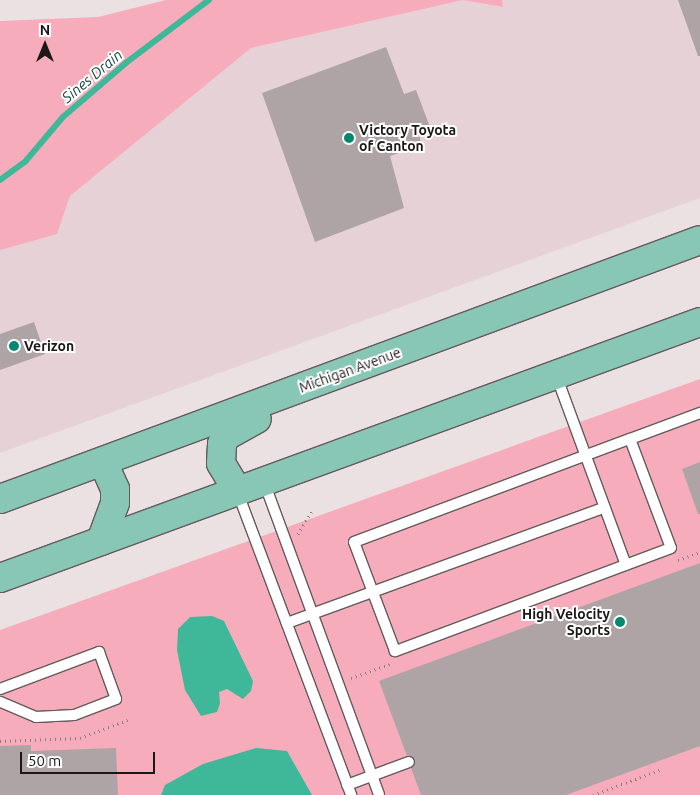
<!DOCTYPE html>
<html>
<head>
<meta charset="utf-8">
<style>
	body { margin:0 }
	#map { position:relative; width:700px; height:795px; overflow:hidden; background:#ece1e2; font-family:Ubuntu,sans-serif }
	div>[style] { position:absolute }
	[style*='--x'] { left:calc(var(--x)*1px); top:calc(var(--y)*1px); width:calc(var(--w)*1px); rotate:calc(var(--a)*1deg) }
	.built>* { inset:0; background:#e6d2d6 }
	.green>* { inset:0; background:#f7acbb }
	.water>* { inset:0; background:#3fb89a }
	.stream>* { height:5.5px; margin:-2.75px; padding:0 2.75px; transform-origin:2.75px; border-radius:2.75px; background:#3fb89a }
	.building>* { inset:0; background:#aea4a5 }
	.path>* { height:3px; margin-top:-1.5px; transform-origin:0; background:repeating-linear-gradient(90deg,#877f80 0 1px,transparent 0 5px) }
	.roads { filter:drop-shadow(1px 0 #645a5c) drop-shadow(-1px 0 #645a5c) drop-shadow(0 1px #645a5c) drop-shadow(0 -1px #645a5c) }
	.service>* { height:10px; margin:-5px; padding:0 5px; transform-origin:5px; border-radius:5px; background:#fff }
	.primary>* { height:28px; margin:-14px; padding:0 14px; transform-origin:14px; border-radius:14px; background:#88c7b6 }
	.dots>* { width:14px; height:14px; translate:-50% -50%; box-sizing:border-box; border:2px solid #fff; border-radius:50% }
	span { translate:-50% -50%; white-space:nowrap; text-align:center; line-height:1.15; -webkit-text-stroke:4px #fff; paint-order:stroke }
	.poi-label { font-size:14px; color:#1b1717; font-weight:700 }
	.left { translate:0 -50%; text-align:left }
	.right { translate:-100% -50%; text-align:right }
	.street-label { font-size:14px; color:#1b1717 }
	.water-label { font-size:15px; color:#16493c; font-style:italic }
	.north { position:absolute; left:20px; top:20px; width:50px; height:50px; -webkit-text-stroke:4px #fff; paint-order:stroke; rotate:0deg; font-size:14px; font-weight:700; line-height:20px; text-align:center; color:#1b1717 }
	.north::after { content:''; display:block; margin:auto; width:18px; height:22px; background:#1b1717; clip-path:polygon(50% 0,100% 100%,50% 72%,0 100%) }
	.scale { position:absolute; left:20px; top:752px; width:135px; height:22px; box-sizing:border-box; border:2px solid #1b1717; border-top:0; padding-left:6px; font-size:15px; line-height:18px; white-space:nowrap; color:#1b1717; -webkit-text-stroke:4px #fff; paint-order:stroke }
</style>
</head>
<body>
<div id="map">
	<div class="built">
		<div style="clip-path:polygon(346px 0,700px 0,700px 198px,0 453px,0 216px,240px 23px)"></div>
	</div>
	<div class="green">
		<div style="clip-path:polygon(166px 0,502px 0,503px 7px,463px 0,251px 48px,70px 196px,57px 234px,0 250px,0 21px,98px 17px)"></div>
		<div style="clip-path:polygon(700px 379px,700px 795px,0 795px,0 630px)"></div>
	</div>
	<div class="water">
		<div style="clip-path:polygon(212px 616px,224px 621px,253px 681px,251px 691px,243px 699px,227px 689px,219px 692px,220px 703px,217px 712px,201px 716px,185px 690px,177px 650px,178px 629px,190px 617px)"></div>
		<div style="clip-path:polygon(256px 748px,287px 751px,312px 795px,161px 795px,165px 785px,203px 764px)"></div>
	</div>
	<div class="stream">
		<div style="--x:0;--y:180;--w:31;--a:-36"></div>
		<div style="--x:25;--y:162;--w:59;--a:-49.8"></div>
		<div style="--x:63;--y:117;--w:83;--a:-40.6"></div>
		<div style="--x:126;--y:63;--w:104;--a:-37.2"></div>
	</div>
	<div class="building">
		<div style="clip-path:polygon(678px 0,700px 0,700px 56px,698px 56px)"></div>
		<div style="clip-path:polygon(386px 47px,404px 94px,416px 90px,430px 127px,418px 132px,422px 145px,390px 156px,404px 208px,315px 242px,262px 93px)"></div>
		<div style="clip-path:polygon(34px 322px,45px 354px,0 370px,0 334px)"></div>
		<div style="clip-path:polygon(700px 462px,700px 514px,698px 514px,682px 469px)"></div>
		<div style="clip-path:polygon(700px 563px,700px 746px,566px 795px,421px 795px,411px 768px,415px 759px,407px 756px,379px 681px)"></div>
		<div style="clip-path:polygon(31px 745px,31px 751px,116px 748px,118px 795px,0 795px,0 746px)"></div>
	</div>
	<div class="path">
		<div style="--x:298;--y:534;--w:27;--a:-59"></div>
		<div style="--x:678;--y:560;--w:23;--a:-20"></div>
		<div style="--x:351;--y:678;--w:41;--a:-19.7"></div>
		<div style="--x:0;--y:741;--w:80;--a:-2.1"></div>
		<div style="--x:80;--y:738;--w:53;--a:-20.8"></div>
		<div style="--x:593;--y:795;--w:74;--a:-20.6"></div>
	</div>
	<div class="roads">
		<div class="service">
			<div style="--x:556;--y:375;--w:202;--a:69.8"></div>
			<div style="--x:630;--y:439;--w:116;--a:69.4"></div>
			<div style="--x:671;--y:548;--w:295;--a:159.5"></div>
			<div style="--x:395;--y:651;--w:116;--a:-110.6"></div>
			<div style="--x:354;--y:542;--w:295;--a:-20.5"></div>
			<div style="--x:630;--y:439;--w:75;--a:-20.4"></div>
			<div style="--x:264;--y:482;--w:333;--a:69.8"></div>
			<div style="--x:237;--y:491;--w:325;--a:69.4"></div>
			<div style="--x:287;--y:623;--w:338;--a:-20"></div>
			<div style="--x:0;--y:689;--w:106;--a:-20.5"></div>
			<div style="--x:99;--y:652;--w:50;--a:70.1"></div>
			<div style="--x:116;--y:699;--w:45;--a:159.1"></div>
			<div style="--x:74;--y:715;--w:38;--a:177"></div>
			<div style="--x:36;--y:717;--w:39;--a:-157"></div>
			<div style="--x:347;--y:785;--w:66;--a:-20.4"></div>
		</div>
		<div class="primary">
			<div style="--x:237;--y:490;--w:31;--a:-121"></div>
			<div style="--x:221;--y:463;--w:19;--a:-87"></div>
			<div style="--x:222;--y:444;--w:9;--a:-63"></div>
			<div style="--x:226;--y:436;--w:35;--a:-29"></div>
			<div style="--x:0;--y:499;--w:746;--a:-20.3"></div>
			<div style="--x:101;--y:541;--w:40;--a:-69.8"></div>
			<div style="--x:115;--y:503;--w:14;--a:-90"></div>
			<div style="--x:115;--y:489;--w:30;--a:-114"></div>
			<div style="--x:0;--y:578;--w:745;--a:-20.09"></div>
		</div>
	</div>
	<div class="dots">
		<div style="left:349px;top:138px;background:#00896f"></div>
		<div style="left:14px;top:346px;background:#00896f"></div>
		<div style="left:620px;top:622px;background:#00896f"></div>
	</div>
	<div class="poi-label">
		<span class="left" style="left:359px;top:138px">Victory Toyota<br>of Canton</span>
		<span class="left" style="left:24px;top:346px">Verizon</span>
		<span class="right" style="left:610px;top:622px">High Velocity<br>Sports</span>
	</div>
	<div class="street-label">
		<span style="left:350px;top:370px;rotate:-20deg">Michigan Avenue</span>
	</div>
	<div class="water-label">
		<span style="left:92px;top:76px;rotate:-40deg">Sines Drain</span>
	</div>
	<div class="north">N</div>
	<div class="scale">50 m</div>
</div>
</body>
</html>
